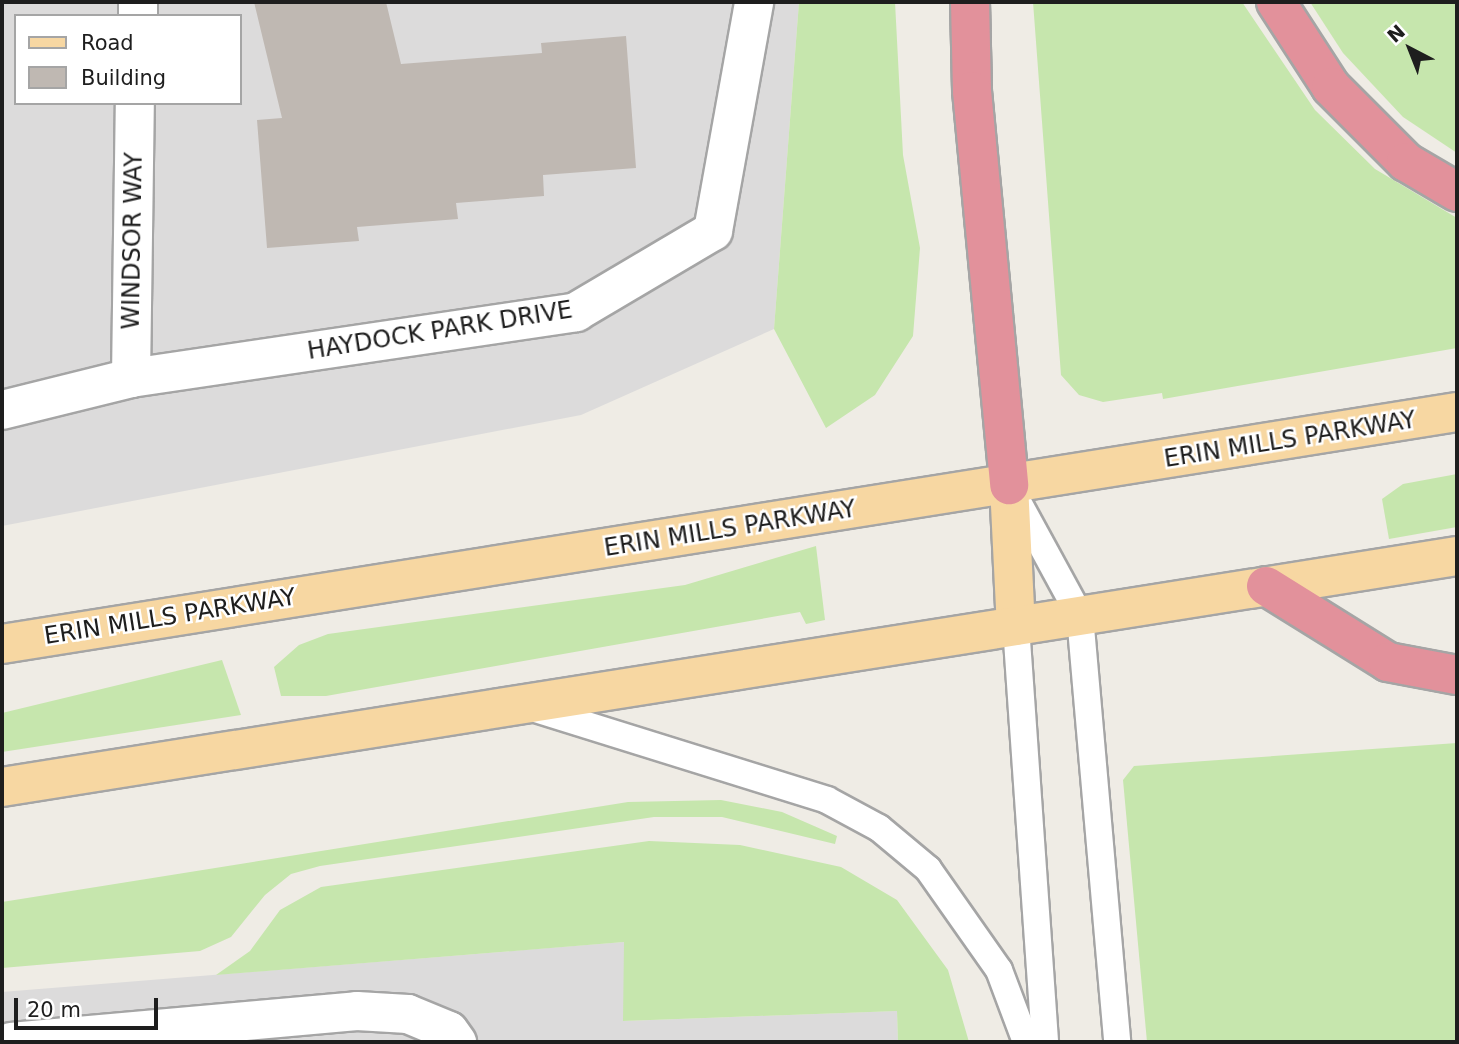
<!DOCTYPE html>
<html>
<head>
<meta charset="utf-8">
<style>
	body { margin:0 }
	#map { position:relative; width:1459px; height:1044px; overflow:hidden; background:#efece5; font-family:"DejaVu Sans",sans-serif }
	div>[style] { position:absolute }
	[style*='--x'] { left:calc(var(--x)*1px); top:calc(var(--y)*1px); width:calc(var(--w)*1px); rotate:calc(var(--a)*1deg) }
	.residential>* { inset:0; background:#dcdbdb }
	.grass>* { inset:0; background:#c6e6ad }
	.building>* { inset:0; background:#bfb8b2 }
	.roads { filter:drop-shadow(2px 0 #a5a5a5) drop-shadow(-2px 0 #a5a5a5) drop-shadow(0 2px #a5a5a5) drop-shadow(0 -2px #a5a5a5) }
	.service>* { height:26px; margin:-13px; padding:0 13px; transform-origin:13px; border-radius:13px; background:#fff }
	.minor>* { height:38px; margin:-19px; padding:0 19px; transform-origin:19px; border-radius:19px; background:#fff }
	.primary>* { height:38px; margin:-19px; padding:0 19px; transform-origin:19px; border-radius:19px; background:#f7d7a2 }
	.motorway>* { height:38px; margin:-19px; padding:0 19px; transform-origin:19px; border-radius:19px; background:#e2919b }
	span { translate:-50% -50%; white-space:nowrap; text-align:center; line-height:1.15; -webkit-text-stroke:5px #fff; paint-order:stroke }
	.street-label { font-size:24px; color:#1e1e1e }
	.frame { position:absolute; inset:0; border:4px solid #1e1e1e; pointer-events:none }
	.legend { position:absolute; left:14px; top:14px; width:228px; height:91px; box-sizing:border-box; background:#fff; border:2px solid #a5a5a5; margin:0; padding:9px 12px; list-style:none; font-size:21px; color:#1e1e1e }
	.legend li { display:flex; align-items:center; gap:14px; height:35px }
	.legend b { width:35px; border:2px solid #a5a5a5 }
	.north { position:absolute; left:1375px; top:14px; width:70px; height:70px; -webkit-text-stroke:5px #fff; paint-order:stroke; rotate:318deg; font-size:19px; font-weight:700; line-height:28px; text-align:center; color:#1e1e1e }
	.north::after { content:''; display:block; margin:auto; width:24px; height:32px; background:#1e1e1e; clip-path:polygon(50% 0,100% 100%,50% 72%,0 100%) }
	.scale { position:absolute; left:14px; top:998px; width:144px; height:32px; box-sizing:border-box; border:4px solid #1e1e1e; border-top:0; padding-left:9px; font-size:21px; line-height:24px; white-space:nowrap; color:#1e1e1e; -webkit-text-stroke:5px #fff; paint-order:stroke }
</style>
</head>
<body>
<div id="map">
	<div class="residential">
		<div style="clip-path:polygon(evenodd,2px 2px,799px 2px,774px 329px,581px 415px,2px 526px,2px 2px,16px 16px,240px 16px,240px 103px,16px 103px,16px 16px)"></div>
		<div style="clip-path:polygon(624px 942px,624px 1021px,897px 1011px,898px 1042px,2px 1042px,2px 992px)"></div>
	</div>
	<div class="grass">
		<div style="clip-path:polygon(799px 2px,895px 2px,903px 155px,920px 248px,913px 336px,875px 395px,826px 428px,774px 329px)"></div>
		<div style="clip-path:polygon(1033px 2px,1242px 2px,1315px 110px,1375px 169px,1457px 218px,1457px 348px,1163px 399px,1162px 393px,1103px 402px,1079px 395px,1061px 375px)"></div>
		<div style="clip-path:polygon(1310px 2px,1457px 2px,1457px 153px,1403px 117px,1343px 53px)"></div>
		<div style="clip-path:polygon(1457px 474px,1457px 527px,1389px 539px,1382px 499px,1403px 484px)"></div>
		<div style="clip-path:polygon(816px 546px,825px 620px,806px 624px,800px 612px,326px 696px,281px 696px,274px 667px,299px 645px,328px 634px,685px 585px)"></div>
		<div style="clip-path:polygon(222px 660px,241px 715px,2px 752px,2px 713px)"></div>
		<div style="clip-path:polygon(1457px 743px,1457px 1042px,1147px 1042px,1123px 780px,1134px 766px)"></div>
		<div style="clip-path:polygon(721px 800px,782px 812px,837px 836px,835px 844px,722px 817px,654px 817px,320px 866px,291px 874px,265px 895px,231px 937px,200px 951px,2px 968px,2px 902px,628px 802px)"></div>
		<div style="clip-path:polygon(649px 841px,740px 845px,841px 867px,897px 900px,948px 970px,969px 1042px,898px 1042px,897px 1011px,623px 1021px,624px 942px,216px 975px,250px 951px,280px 910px,321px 887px)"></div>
	</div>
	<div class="building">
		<div style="clip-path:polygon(254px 2px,386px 2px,401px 64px,542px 53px,541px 43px,626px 36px,636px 168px,543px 175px,544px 196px,456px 203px,458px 219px,357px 227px,359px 241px,267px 248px,257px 120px,282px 118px)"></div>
	</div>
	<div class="roads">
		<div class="service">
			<div style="--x:1013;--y:493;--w:140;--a:61.4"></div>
			<div style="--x:1080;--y:616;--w:428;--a:85"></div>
			<div style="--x:1016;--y:626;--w:417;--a:86"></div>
			<div style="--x:529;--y:707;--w:312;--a:17.3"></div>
			<div style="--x:827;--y:800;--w:59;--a:28.3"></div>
			<div style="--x:879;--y:828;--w:64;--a:39.9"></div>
			<div style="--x:928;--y:869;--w:123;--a:54.9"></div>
			<div style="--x:999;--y:970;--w:77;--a:69.4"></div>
		</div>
		<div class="minor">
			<div style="--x:138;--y:16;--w:14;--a:-90"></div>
			<div style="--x:131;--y:378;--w:275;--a:-89.2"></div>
			<div style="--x:2;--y:410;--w:133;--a:-13.9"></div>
			<div style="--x:131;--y:378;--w:450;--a:-8.4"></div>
			<div style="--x:576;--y:312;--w:159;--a:-30.6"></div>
			<div style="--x:713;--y:231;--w:233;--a:-79.8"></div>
			<div style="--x:11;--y:1042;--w:347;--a:-5.1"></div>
			<div style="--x:357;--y:1011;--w:51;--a:3.4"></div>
			<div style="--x:408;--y:1014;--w:44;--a:22.5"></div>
			<div style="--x:449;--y:1031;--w:14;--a:54"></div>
		</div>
		<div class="primary">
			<div style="--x:1009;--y:485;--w:141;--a:87.2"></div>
			<div style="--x:2;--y:644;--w:1473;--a:-9.06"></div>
			<div style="--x:2;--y:787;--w:1473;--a:-9.02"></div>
		</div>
		<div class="motorway">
			<div style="--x:970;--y:2;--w:89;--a:88.7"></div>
			<div style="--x:972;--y:91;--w:396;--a:84.6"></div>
			<div style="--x:1276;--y:2;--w:101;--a:57.1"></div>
			<div style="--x:1331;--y:87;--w:106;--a:45"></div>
			<div style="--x:1406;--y:162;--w:59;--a:30.5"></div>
			<div style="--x:1266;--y:586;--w:144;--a:31.9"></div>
			<div style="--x:1388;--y:662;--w:70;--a:10.7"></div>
		</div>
	</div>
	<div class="street-label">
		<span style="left:133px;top:241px;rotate:-89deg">WINDSOR WAY</span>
		<span style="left:440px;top:331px;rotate:-9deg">HAYDOCK PARK DRIVE</span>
		<span style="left:1290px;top:440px;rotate:-9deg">ERIN MILLS PARKWAY</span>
		<span style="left:730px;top:529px;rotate:-9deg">ERIN MILLS PARKWAY</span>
		<span style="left:170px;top:617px;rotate:-9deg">ERIN MILLS PARKWAY</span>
	</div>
	<div class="frame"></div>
	<ul class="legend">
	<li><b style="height:9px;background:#f7d7a2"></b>Road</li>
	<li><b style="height:19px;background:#bfb8b2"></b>Building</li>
	</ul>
	<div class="north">N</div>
	<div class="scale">20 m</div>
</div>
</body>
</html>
